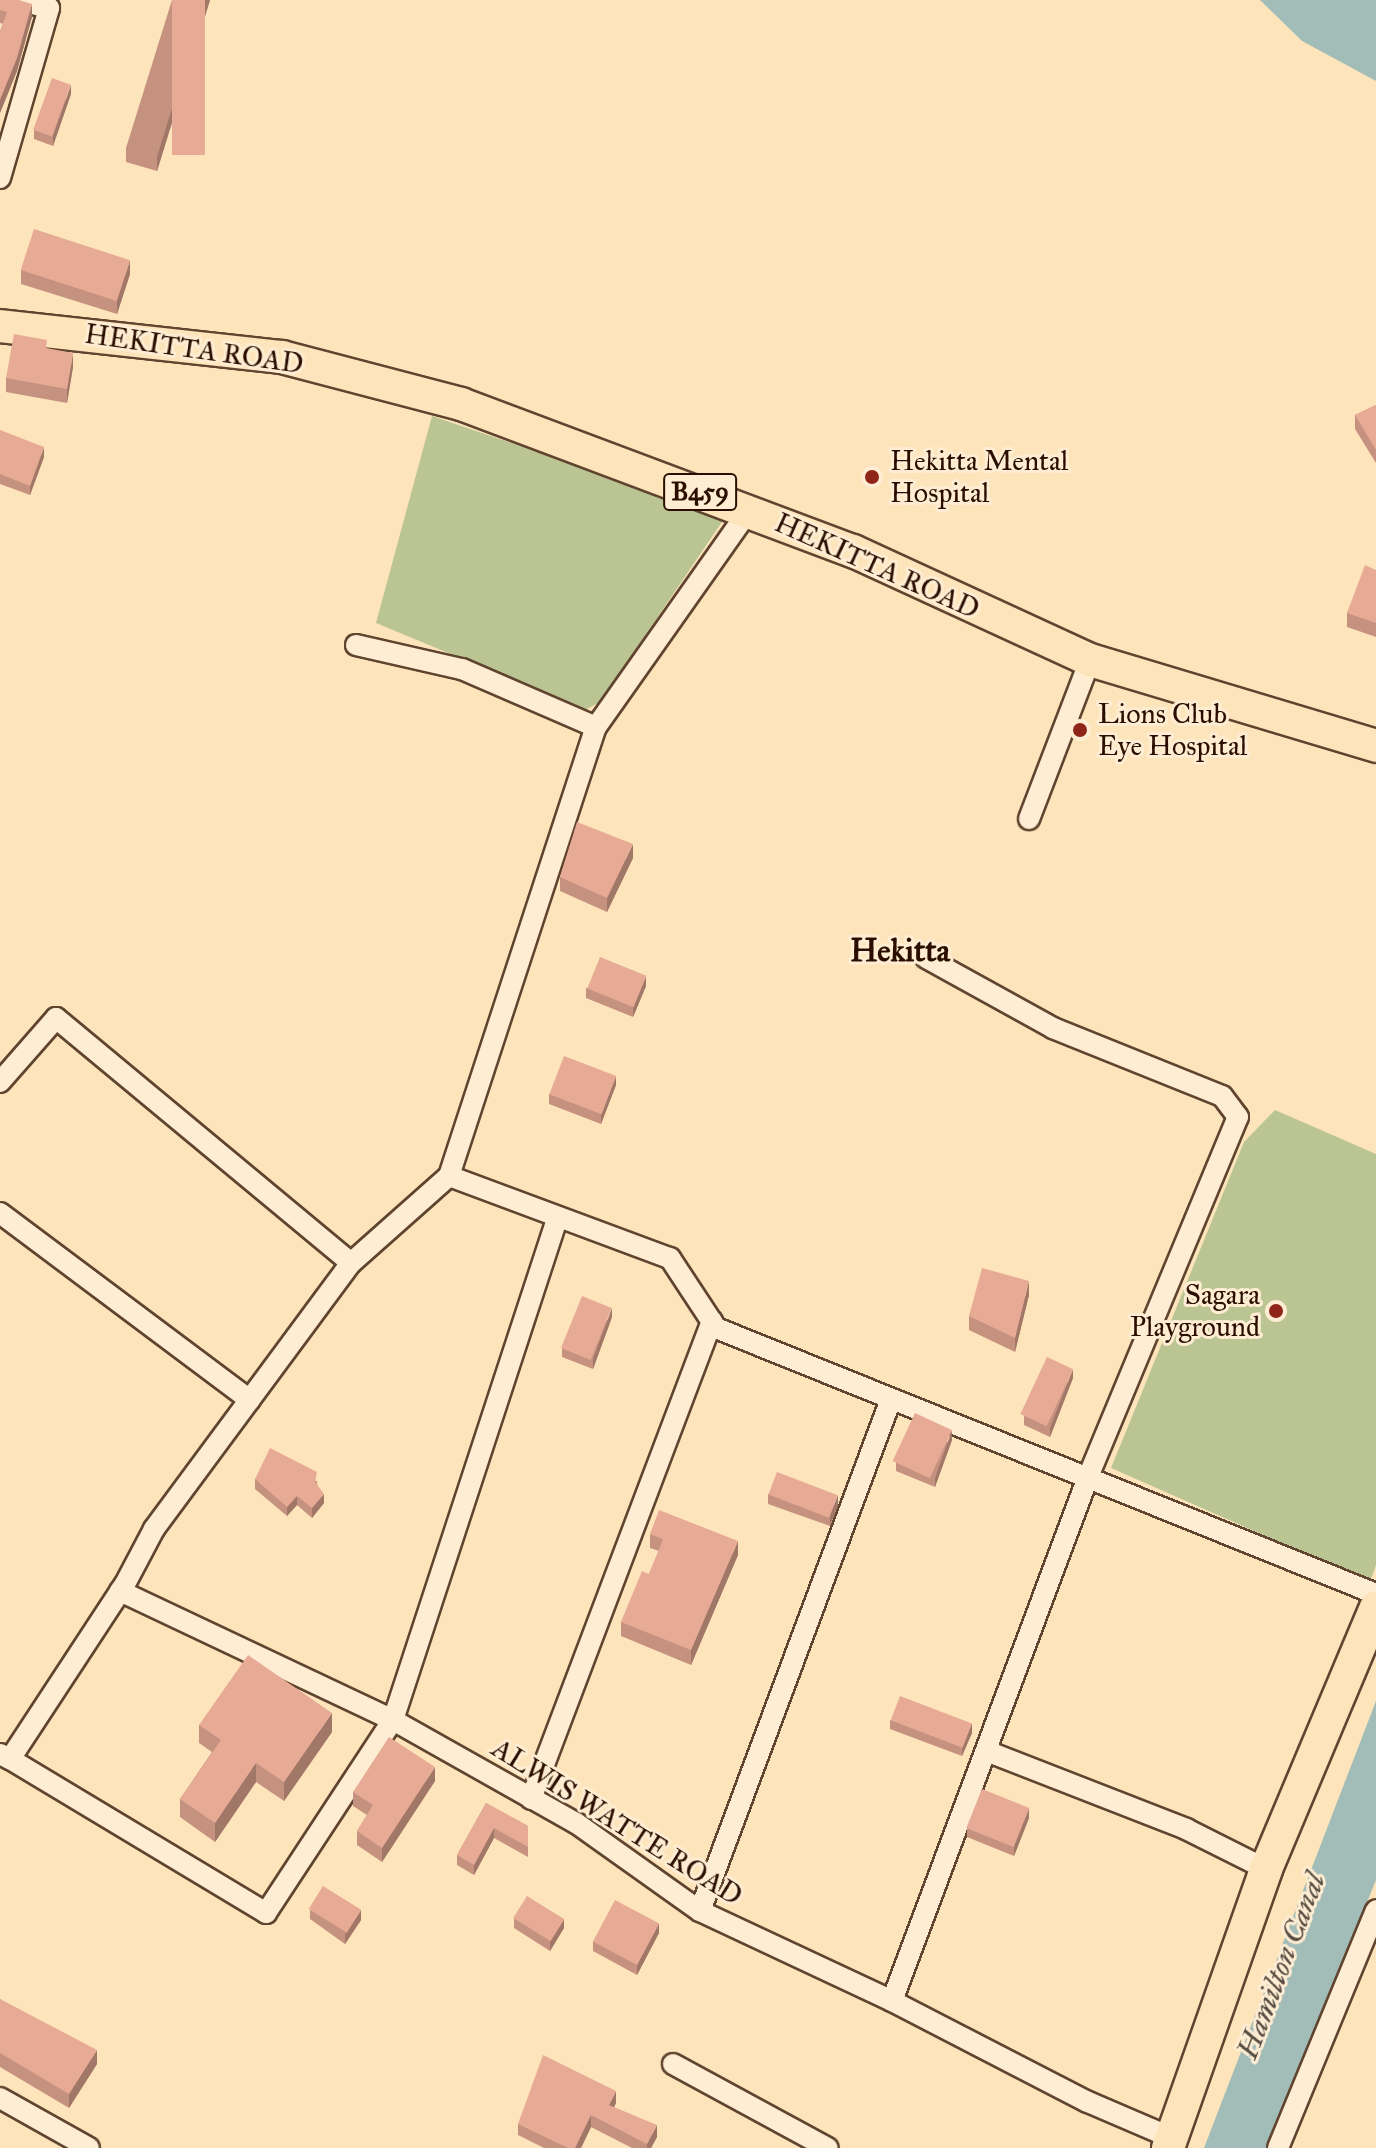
<!DOCTYPE html>
<html>
<head>
<meta charset="utf-8">
<style>
	body { margin:0 }
	#map { position:relative; width:1376px; height:2148px; overflow:hidden; background:#fee4bb; font-family:"IM FELL Great Primer",serif }
	div>[style] { position:absolute }
	[style*='--x'] { left:calc(var(--x)*1px); top:calc(var(--y)*1px); width:calc(var(--w)*1px); rotate:calc(var(--a)*1deg) }
	.green>* { inset:0; background:#bbc593 }
	.water>* { inset:0; background:#a2bdb8 }
	.roads { filter:drop-shadow(2px 0 #60442f) drop-shadow(-2px 0 #60442f) drop-shadow(0 2px #60442f) drop-shadow(0 -2px #60442f) }
	.minor>* { height:20px; margin:-10px; padding:0 10px; transform-origin:10px; border-radius:10px; background:#feedd3 }
	.primary>* { height:32px; margin:-16px; padding:0 16px; transform-origin:16px; border-radius:16px; background:#fee4bb }
	.wall>* { inset:0; background:#c69280 }
	.shaded-wall>* { inset:0; background:#a17768 }
	.building>* { inset:0; background:#e6aa95; transform-origin:0 0 }
	.dots>* { width:22px; height:22px; translate:-50% -50%; box-sizing:border-box; border:4px solid #feedd3; border-radius:50% }
	span { translate:-50% -50%; white-space:nowrap; text-align:center; line-height:1.15; -webkit-text-stroke:6px #feedd3; paint-order:stroke }
	.shield-label span { padding:2px 6px; background:#feedd3; border:2px solid; border-radius:6px; -webkit-text-stroke-width:0 }
	.shield-label { font-size:26px; color:#2b0e00; font-weight:700 }
	.street-label { font-size:28px; color:#2b0e00 }
	.poi-label { font-size:28px; color:#2b0e00 }
	.left { translate:0 -50%; text-align:left }
	.right { translate:-100% -50%; text-align:right }
	.water-label { font-size:30px; color:#554b40; font-style:italic }
	.quarter-label { font-size:32px; color:#2b0e00; font-weight:700 }
</style>
</head>
<body>
<div id="map">
	<div class="green">
		<div style="clip-path:polygon(432px 416px,726px 516px,600px 702px,585px 710px,376px 623px)"></div>
		<div style="clip-path:polygon(1275px 1110px,1376px 1154px,1376px 1565px,1370px 1582px,1111px 1468px,1244px 1142px)"></div>
	</div>
	<div class="water">
		<div style="clip-path:polygon(1260px 0,1376px 0,1376px 81px,1302px 41px)"></div>
		<div style="clip-path:polygon(1376px 1701px,1376px 1880px,1268px 2148px,1204px 2148px)"></div>
	</div>
	<div class="roads">
		<div class="minor">
			<div style="--x:0;--y:178;--w:177;--a:-73.9"></div>
			<div style="--x:49;--y:8;--w:33;--a:-166"></div>
			<div style="--x:356;--y:645;--w:109;--a:12.8"></div>
			<div style="--x:462;--y:669;--w:146;--a:23.4"></div>
			<div style="--x:1029;--y:819;--w:170;--a:-69"></div>
			<div style="--x:0;--y:1082;--w:85;--a:-48.8"></div>
			<div style="--x:56;--y:1018;--w:383;--a:39.7"></div>
			<div style="--x:449;--y:1176;--w:472;--a:-71.9"></div>
			<div style="--x:596;--y:727;--w:266;--a:-54.8"></div>
			<div style="--x:0;--y:1213;--w:312;--a:36.8"></div>
			<div style="--x:120;--y:1591;--w:302;--a:25.3"></div>
			<div style="--x:393;--y:1720;--w:210;--a:29.4"></div>
			<div style="--x:576;--y:1823;--w:152;--a:35.4"></div>
			<div style="--x:700;--y:1911;--w:212;--a:25.1"></div>
			<div style="--x:892;--y:2001;--w:220;--a:27.3"></div>
			<div style="--x:1088;--y:2102;--w:91;--a:23.2"></div>
			<div style="--x:989;--y:1752;--w:212;--a:21.3"></div>
			<div style="--x:1186;--y:1829;--w:89;--a:26.6"></div>
			<div style="--x:0;--y:1754;--w:11;--a:27"></div>
			<div style="--x:10;--y:1759;--w:209;--a:-56.7"></div>
			<div style="--x:125;--y:1584;--w:62;--a:-62.2"></div>
			<div style="--x:154;--y:1529;--w:331;--a:-53.5"></div>
			<div style="--x:351;--y:1263;--w:131;--a:-41.6"></div>
			<div style="--x:449;--y:1176;--w:236;--a:20.4"></div>
			<div style="--x:670;--y:1258;--w:84;--a:56.7"></div>
			<div style="--x:716;--y:1328;--w:712;--a:21.95"></div>
			<div style="--x:10;--y:1759;--w:299;--a:31"></div>
			<div style="--x:266;--y:1913;--w:231;--a:-56.7"></div>
			<div style="--x:393;--y:1720;--w:527;--a:-71.87"></div>
			<div style="--x:531;--y:1799;--w:511;--a:-69.26"></div>
			<div style="--x:700;--y:1911;--w:546;--a:-69.54"></div>
			<div style="--x:892;--y:2001;--w:559;--a:-69.49"></div>
			<div style="--x:1088;--y:1477;--w:390;--a:-67.4"></div>
			<div style="--x:1238;--y:1117;--w:26;--a:-127"></div>
			<div style="--x:1222;--y:1096;--w:182;--a:-158.1"></div>
			<div style="--x:1053;--y:1028;--w:145;--a:-151.1"></div>
			<div style="--x:673;--y:2064;--w:176;--a:28.5"></div>
			<div style="--x:0;--y:2098;--w:102;--a:29.3"></div>
			<div style="--x:1278;--y:2148;--w:257;--a:-67.6"></div>
		</div>
		<div class="primary">
			<div style="--x:0;--y:326;--w:284;--a:6.3"></div>
			<div style="--x:282;--y:357;--w:185;--a:14.7"></div>
			<div style="--x:461;--y:404;--w:419;--a:20.6"></div>
			<div style="--x:853;--y:551;--w:261;--a:24.7"></div>
			<div style="--x:1090;--y:660;--w:299;--a:16.7"></div>
			<div style="--x:1168;--y:2148;--w:296;--a:-70.6"></div>
			<div style="--x:1266;--y:1869;--w:284;--a:-67.2"></div>
		</div>
	</div>
	<div class="wall">
		<div style="clip-path:polygon(0 0,32px 17px,17px 71px,0 113px,0 31px,3px 24px,0 23px)"></div>
		<div style="clip-path:polygon(172px 0,210px 0,157px 171px,126px 162px,126px 148px)"></div>
		<div style="clip-path:polygon(71px 94px,53px 146px,34px 139px,34px 130px)"></div>
		<div style="clip-path:polygon(21px 270px,130px 274px,117px 314px,21px 284px)"></div>
		<div style="clip-path:polygon(47px 348px,73px 367px,67px 403px,6px 392px,6px 378px)"></div>
		<div style="clip-path:polygon(1376px 405px,1376px 463px,1355px 429px,1355px 415px)"></div>
		<div style="clip-path:polygon(0 430px,44px 457px,30px 495px,0 484px)"></div>
		<div style="clip-path:polygon(1376px 570px,1376px 637px,1347px 627px,1347px 613px)"></div>
		<div style="clip-path:polygon(633px 858px,607px 912px,560px 891px,560px 877px)"></div>
		<div style="clip-path:polygon(646px 986px,633px 1017px,586px 998px,586px 988px)"></div>
		<div style="clip-path:polygon(616px 1085px,601px 1124px,549px 1104px,549px 1094px)"></div>
		<div style="clip-path:polygon(1029px 1295px,1015px 1352px,969px 1330px,969px 1316px)"></div>
		<div style="clip-path:polygon(612px 1317px,593px 1369px,562px 1357px,562px 1348px)"></div>
		<div style="clip-path:polygon(1073px 1378px,1050px 1437px,1024px 1425px,1024px 1416px)"></div>
		<div style="clip-path:polygon(952px 1440px,935px 1487px,896px 1471px,896px 1462px)"></div>
		<div style="clip-path:polygon(255px 1479px,317px 1481px,317px 1484px,324px 1503px,312px 1518px,297px 1505px,287px 1516px,255px 1489px)"></div>
		<div style="clip-path:polygon(768px 1494px,838px 1505px,830px 1526px,768px 1504px)"></div>
		<div style="clip-path:polygon(650px 1534px,738px 1555px,691px 1665px,621px 1636px,621px 1622px,649px 1574px,659px 1551px,650px 1548px)"></div>
		<div style="clip-path:polygon(890px 1720px,972px 1733px,962px 1756px,890px 1729px)"></div>
		<div style="clip-path:polygon(199px 1725px,332px 1732px,284px 1801px,256px 1782px,215px 1842px,180px 1817px,180px 1799px,212px 1752px,199px 1743px)"></div>
		<div style="clip-path:polygon(435px 1781px,382px 1862px,357px 1845px,357px 1831px,367px 1815px,353px 1806px,353px 1792px)"></div>
		<div style="clip-path:polygon(486px 1803px,528px 1826px,528px 1857px,494px 1838px,474px 1875px,457px 1865px,457px 1855px)"></div>
		<div style="clip-path:polygon(1029px 1818px,1014px 1856px,967px 1837px,967px 1828px)"></div>
		<div style="clip-path:polygon(310px 1910px,361px 1920px,345px 1944px,310px 1919px)"></div>
		<div style="clip-path:polygon(514px 1918px,564px 1928px,550px 1951px,514px 1928px)"></div>
		<div style="clip-path:polygon(659px 1933px,637px 1975px,593px 1951px,593px 1942px)"></div>
		<div style="clip-path:polygon(0 1999px,97px 2064px,69px 2108px,0 2067px)"></div>
		<div style="clip-path:polygon(616px 2103px,614px 2107px,657px 2137px,651px 2148px,632px 2148px,591px 2127px,581px 2148px,544px 2148px,518px 2135px,518px 2124px)"></div>
	</div>
	<div class="shaded-wall">
		<div style="clip-path:polygon(205px 0,210px 0,157px 171px,157px 157px)"></div>
		<div style="clip-path:polygon(32px 4px,32px 17px,17px 71px,0 113px,0 100px)"></div>
		<div style="clip-path:polygon(71px 85px,71px 94px,53px 146px,53px 136px)"></div>
		<div style="clip-path:polygon(130px 260px,130px 274px,117px 314px,117px 300px)"></div>
		<div style="clip-path:polygon(73px 353px,73px 367px,67px 403px,67px 389px)"></div>
		<div style="clip-path:polygon(44px 447px,44px 457px,30px 495px,30px 486px)"></div>
		<div style="clip-path:polygon(633px 844px,633px 858px,607px 912px,607px 898px)"></div>
		<div style="clip-path:polygon(646px 976px,646px 986px,633px 1017px,633px 1008px)"></div>
		<div style="clip-path:polygon(616px 1076px,616px 1085px,601px 1124px,601px 1114px)"></div>
		<div style="clip-path:polygon(1029px 1281px,1029px 1295px,1015px 1352px,1015px 1338px)"></div>
		<div style="clip-path:polygon(612px 1308px,612px 1317px,593px 1369px,593px 1359px)"></div>
		<div style="clip-path:polygon(1073px 1369px,1073px 1378px,1050px 1437px,1050px 1428px)"></div>
		<div style="clip-path:polygon(952px 1430px,952px 1440px,935px 1487px,935px 1478px)"></div>
		<div style="clip-path:polygon(324px 1494px,324px 1503px,312px 1518px,312px 1508px)"></div>
		<div style="clip-path:polygon(838px 1495px,838px 1505px,830px 1526px,830px 1516px)"></div>
		<div style="clip-path:polygon(297px 1496px,297px 1505px,287px 1516px,287px 1507px)"></div>
		<div style="clip-path:polygon(738px 1541px,738px 1555px,691px 1665px,691px 1650px)"></div>
		<div style="clip-path:polygon(332px 1713px,332px 1732px,284px 1801px,284px 1782px)"></div>
		<div style="clip-path:polygon(972px 1723px,972px 1733px,962px 1756px,962px 1746px)"></div>
		<div style="clip-path:polygon(256px 1763px,256px 1782px,215px 1842px,215px 1823px)"></div>
		<div style="clip-path:polygon(435px 1767px,435px 1781px,382px 1862px,382px 1848px)"></div>
		<div style="clip-path:polygon(1029px 1808px,1029px 1818px,1014px 1856px,1014px 1847px)"></div>
		<div style="clip-path:polygon(494px 1828px,494px 1838px,474px 1875px,474px 1865px)"></div>
		<div style="clip-path:polygon(361px 1910px,361px 1920px,345px 1944px,345px 1935px)"></div>
		<div style="clip-path:polygon(564px 1919px,564px 1928px,550px 1951px,550px 1941px)"></div>
		<div style="clip-path:polygon(659px 1923px,659px 1933px,637px 1975px,637px 1965px)"></div>
		<div style="clip-path:polygon(97px 2050px,97px 2064px,69px 2108px,69px 2094px)"></div>
		<div style="clip-path:polygon(616px 2091px,616px 2103px,609px 2117px,609px 2105px)"></div>
		<div style="clip-path:polygon(591px 2115px,591px 2127px,581px 2148px,575px 2148px)"></div>
		<div style="clip-path:polygon(657px 2125px,657px 2137px,651px 2148px,647px 2148px,647px 2144px)"></div>
	</div>
	<div class="building">
		<div style="clip-path:polygon(0 0,19px 0,32px 4px,17px 58px,0 100px,0 31px,7px 12px,0 10px)"></div>
		<div style="left:172px;top:0;width:33px;height:155px"></div>
		<div style="left:52px;top:78px;width:20px;height:55px;rotate:20deg"></div>
		<div style="left:34px;top:229px;width:101px;height:43px;rotate:18deg"></div>
		<div style="clip-path:polygon(14px 334px,47px 340px,46px 348px,73px 353px,67px 389px,6px 378px)"></div>
		<div style="clip-path:polygon(1376px 405px,1376px 450px,1355px 415px)"></div>
		<div style="clip-path:polygon(0 430px,44px 447px,30px 486px,0 474px)"></div>
		<div style="clip-path:polygon(1365px 565px,1376px 570px,1376px 623px,1347px 613px)"></div>
		<div style="clip-path:polygon(577px 822px,633px 844px,607px 898px,560px 877px)"></div>
		<div style="left:600px;top:957px;width:50px;height:34px;rotate:22deg"></div>
		<div style="left:564px;top:1056px;width:56px;height:41px;rotate:21deg"></div>
		<div style="clip-path:polygon(982px 1268px,1029px 1281px,1015px 1338px,969px 1316px)"></div>
		<div style="left:582px;top:1296px;width:32px;height:56px;rotate:22deg"></div>
		<div style="left:1047px;top:1357px;width:29px;height:63px;rotate:25deg"></div>
		<div style="left:915px;top:1413px;width:41px;height:53px;rotate:25deg"></div>
		<div style="clip-path:polygon(270px 1448px,317px 1472px,315px 1482px,324px 1494px,312px 1508px,297px 1496px,287px 1507px,255px 1479px)"></div>
		<div style="left:777px;top:1472px;width:65px;height:24px;rotate:21deg"></div>
		<div style="clip-path:polygon(659px 1510px,738px 1541px,691px 1650px,621px 1622px,642px 1571px,649px 1574px,663px 1539px,650px 1534px)"></div>
		<div style="clip-path:polygon(248px 1655px,332px 1713px,284px 1782px,256px 1763px,215px 1823px,180px 1799px,221px 1740px,199px 1725px)"></div>
		<div style="left:900px;top:1696px;width:77px;height:26px;rotate:21deg"></div>
		<div style="clip-path:polygon(389px 1737px,435px 1767px,382px 1848px,357px 1831px,373px 1805px,353px 1792px)"></div>
		<div style="left:982px;top:1789px;width:51px;height:42px;rotate:22deg"></div>
		<div style="clip-path:polygon(486px 1803px,528px 1826px,528px 1847px,494px 1828px,474px 1865px,457px 1855px)"></div>
		<div style="left:323px;top:1886px;width:45px;height:27px;rotate:32deg"></div>
		<div style="left:527px;top:1896px;width:44px;height:26px;rotate:32deg"></div>
		<div style="left:615px;top:1900px;width:50px;height:47px;rotate:28deg"></div>
		<div style="clip-path:polygon(0 1999px,97px 2050px,69px 2094px,0 2053px)"></div>
		<div style="clip-path:polygon(543px 2055px,616px 2091px,609px 2105px,657px 2125px,647px 2144px,591px 2115px,575px 2148px,568px 2148px,518px 2124px)"></div>
	</div>
	<div class="dots">
		<div style="left:872px;top:477px;background:#8f2418"></div>
		<div style="left:1080px;top:730px;background:#8f2418"></div>
		<div style="left:1276px;top:1311px;background:#8f2418"></div>
	</div>
	<div class="shield-label">
		<span style="left:700px;top:492px">B459</span>
	</div>
	<div class="street-label">
		<span style="left:194px;top:349px;rotate:8deg">HEKITTA ROAD</span>
		<span style="left:877px;top:566px;rotate:24deg">HEKITTA ROAD</span>
		<span style="left:617px;top:1822px;rotate:32deg">ALWIS WATTE ROAD</span>
	</div>
	<div class="poi-label">
		<span class="left" style="left:890px;top:477px">Hekitta Mental<br>Hospital</span>
		<span class="left" style="left:1098px;top:730px">Lions Club<br>Eye Hospital</span>
		<span class="right" style="left:1260px;top:1311px">Sagara<br>Playground</span>
	</div>
	<div class="water-label">
		<span style="left:1281px;top:1966px;rotate:-69deg">Hamilton Canal</span>
	</div>
	<div class="quarter-label">
		<span style="left:900px;top:951px">Hekitta</span>
	</div>
</div>
</body>
</html>
